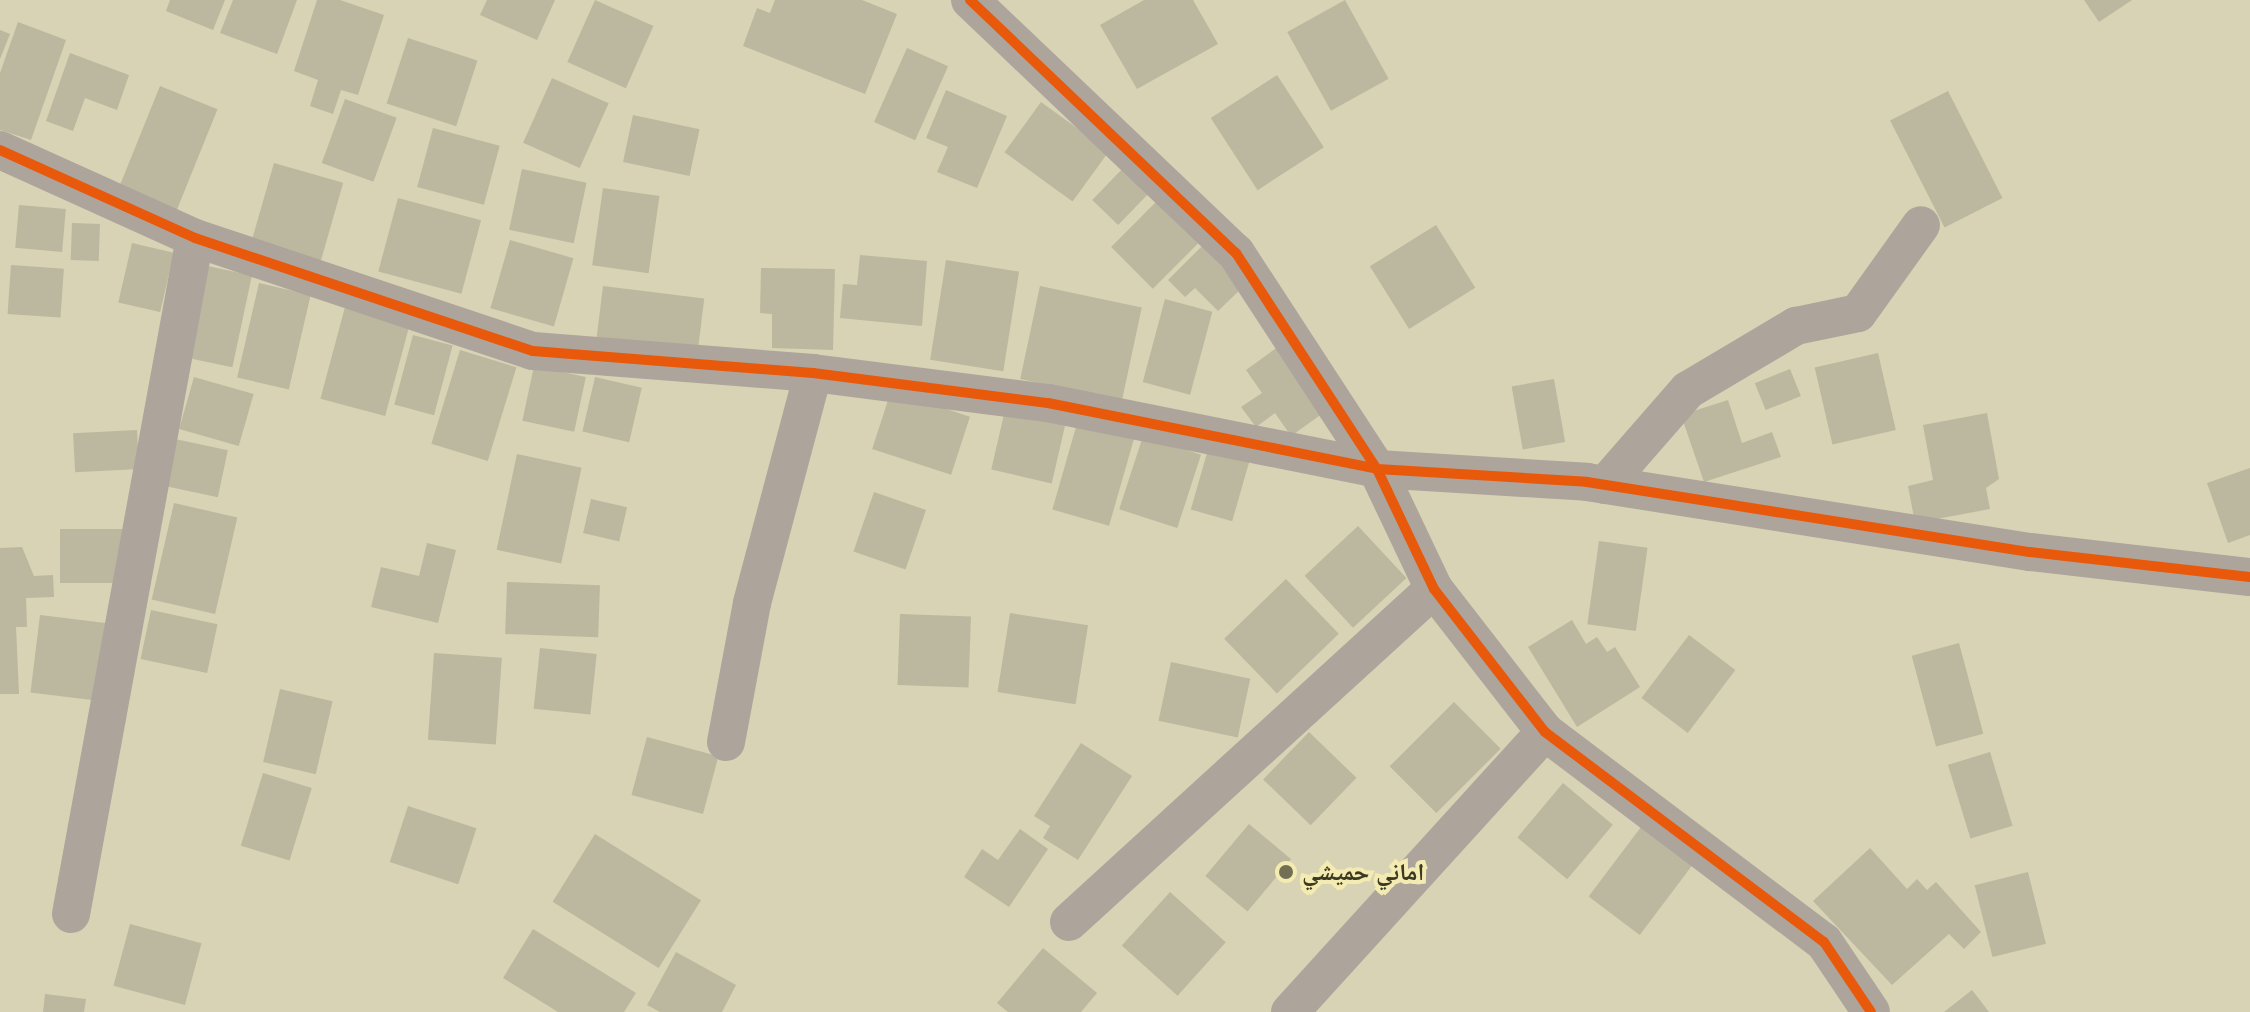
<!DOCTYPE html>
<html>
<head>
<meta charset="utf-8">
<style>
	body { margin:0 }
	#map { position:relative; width:2250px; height:1012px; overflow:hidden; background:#d7d3b4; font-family:Mulish,"Noto Naskh Arabic",sans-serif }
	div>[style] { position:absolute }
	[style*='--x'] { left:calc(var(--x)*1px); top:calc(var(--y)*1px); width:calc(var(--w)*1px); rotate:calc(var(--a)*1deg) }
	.building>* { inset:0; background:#bbb89f; transform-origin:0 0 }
	.street>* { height:38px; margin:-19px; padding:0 19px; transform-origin:19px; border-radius:19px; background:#ada49c }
	.cycleway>* { height:10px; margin:-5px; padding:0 5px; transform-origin:5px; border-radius:5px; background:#e8590c }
	.dots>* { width:22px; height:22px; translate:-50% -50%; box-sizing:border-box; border:4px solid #f3ebb1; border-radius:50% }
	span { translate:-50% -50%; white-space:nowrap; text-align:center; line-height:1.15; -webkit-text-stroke:8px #f3ebb1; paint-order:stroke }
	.poi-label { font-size:24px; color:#3c3922; font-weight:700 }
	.left { translate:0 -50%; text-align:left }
</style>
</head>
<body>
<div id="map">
	<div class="building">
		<div style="clip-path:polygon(170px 0,225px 0,213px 30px,166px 11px)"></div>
		<div style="clip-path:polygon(233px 0,297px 0,277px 54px,220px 33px)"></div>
		<div style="clip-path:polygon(317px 0,340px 0,384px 15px,358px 95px,341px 90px,333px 114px,310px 106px,318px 80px,294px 71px)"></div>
		<div style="clip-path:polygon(487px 0,555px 0,537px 40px,480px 15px)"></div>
		<div style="left:595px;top:0;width:64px;height:68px;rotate:24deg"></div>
		<div style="clip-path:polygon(775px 0,862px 0,897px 14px,865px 94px,743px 46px,757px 8px,770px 13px)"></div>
		<div style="clip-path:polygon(1144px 0,1193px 0,1218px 44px,1137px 89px,1100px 25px)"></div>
		<div style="left:1345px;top:0;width:90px;height:66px;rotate:61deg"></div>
		<div style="clip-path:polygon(2084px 0,2132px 0,2099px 22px)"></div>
		<div style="clip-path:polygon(18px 22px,66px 40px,31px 140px,0 130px,0 73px)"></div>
		<div style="clip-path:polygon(0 30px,10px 34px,0 59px)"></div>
		<div style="left:408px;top:38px;width:73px;height:69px;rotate:18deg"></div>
		<div style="left:907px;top:48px;width:45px;height:81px;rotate:24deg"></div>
		<div style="clip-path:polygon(70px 53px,129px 75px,117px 110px,85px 98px,73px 131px,46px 121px)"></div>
		<div style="left:1277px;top:75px;width:86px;height:79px;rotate:57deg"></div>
		<div style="left:552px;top:78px;width:62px;height:71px;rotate:24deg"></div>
		<div style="left:160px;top:86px;width:62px;height:111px;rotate:22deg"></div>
		<div style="clip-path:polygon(946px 90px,1007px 116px,977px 188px,937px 172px,948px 147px,926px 138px)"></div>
		<div style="left:1948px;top:91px;width:120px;height:65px;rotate:63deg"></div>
		<div style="left:345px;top:99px;width:55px;height:68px;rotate:20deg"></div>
		<div style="left:1041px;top:102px;width:84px;height:62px;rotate:36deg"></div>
		<div style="left:633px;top:115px;width:68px;height:48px;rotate:12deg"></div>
		<div style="left:433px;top:128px;width:69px;height:61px;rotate:15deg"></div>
		<div style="left:274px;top:163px;width:72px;height:81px;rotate:16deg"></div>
		<div style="left:1127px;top:164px;width:36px;height:50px;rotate:44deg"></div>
		<div style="left:522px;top:169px;width:66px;height:62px;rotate:12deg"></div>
		<div style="left:603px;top:188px;width:57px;height:78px;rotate:8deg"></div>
		<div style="left:1162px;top:196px;width:59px;height:72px;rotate:45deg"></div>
		<div style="left:398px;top:198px;width:86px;height:76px;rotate:15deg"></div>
		<div style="left:19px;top:205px;width:47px;height:43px;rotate:5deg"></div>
		<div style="left:72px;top:223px;width:28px;height:37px;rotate:2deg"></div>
		<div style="left:1436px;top:225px;width:74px;height:78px;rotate:58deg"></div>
		<div style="left:510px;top:240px;width:66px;height:71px;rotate:16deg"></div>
		<div style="left:132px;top:243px;width:43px;height:61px;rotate:13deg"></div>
		<div style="clip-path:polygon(1203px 245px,1244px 286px,1218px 311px,1195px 288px,1185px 297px,1168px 280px)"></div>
		<div style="clip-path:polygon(860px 255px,927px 261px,922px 326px,840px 318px,843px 284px,857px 285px)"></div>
		<div style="left:946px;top:260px;width:74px;height:101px;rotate:9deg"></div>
		<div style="left:11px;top:265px;width:53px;height:49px;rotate:4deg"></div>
		<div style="left:203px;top:265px;width:50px;height:94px;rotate:12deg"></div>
		<div style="clip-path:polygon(761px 268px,835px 269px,833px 350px,772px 348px,772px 314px,760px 313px)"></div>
		<div style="left:259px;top:283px;width:53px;height:97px;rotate:13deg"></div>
		<div style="left:603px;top:286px;width:102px;height:59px;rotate:7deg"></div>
		<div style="left:1040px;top:286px;width:104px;height:95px;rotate:12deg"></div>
		<div style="left:1165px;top:299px;width:49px;height:86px;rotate:15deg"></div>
		<div style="left:345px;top:307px;width:67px;height:95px;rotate:15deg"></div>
		<div style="left:413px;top:335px;width:41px;height:72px;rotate:15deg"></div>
		<div style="clip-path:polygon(1286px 341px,1333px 406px,1291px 436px,1275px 413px,1256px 427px,1241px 407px,1262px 393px,1246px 370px)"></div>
		<div style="left:460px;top:350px;width:59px;height:98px;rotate:17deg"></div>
		<div style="left:1878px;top:353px;width:79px;height:65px;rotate:77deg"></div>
		<div style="left:534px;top:366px;width:53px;height:56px;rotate:12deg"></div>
		<div style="left:1790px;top:369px;width:29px;height:38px;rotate:68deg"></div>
		<div style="left:194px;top:377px;width:62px;height:54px;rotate:16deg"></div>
		<div style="left:595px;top:377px;width:48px;height:56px;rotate:13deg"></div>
		<div style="left:1554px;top:379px;width:64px;height:43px;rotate:80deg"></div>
		<div style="left:891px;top:391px;width:83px;height:61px;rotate:18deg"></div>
		<div style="clip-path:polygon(1728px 400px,1742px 443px,1772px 432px,1781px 457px,1704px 482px,1681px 415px)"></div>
		<div style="left:1005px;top:410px;width:62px;height:61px;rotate:13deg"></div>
		<div style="clip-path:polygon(1987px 413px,1999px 479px,1986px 488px,1990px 509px,1915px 523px,1908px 486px,1933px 480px,1923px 425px)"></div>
		<div style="left:1078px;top:420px;width:59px;height:93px;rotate:16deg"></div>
		<div style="left:137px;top:430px;width:39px;height:64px;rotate:87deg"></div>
		<div style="left:1143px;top:436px;width:61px;height:77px;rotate:18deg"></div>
		<div style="left:175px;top:439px;width:54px;height:48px;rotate:12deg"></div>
		<div style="left:1209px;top:446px;width:43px;height:66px;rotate:16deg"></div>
		<div style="left:517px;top:454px;width:66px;height:98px;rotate:12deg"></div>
		<div style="clip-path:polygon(2250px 468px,2250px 535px,2228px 543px,2207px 483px)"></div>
		<div style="left:874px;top:492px;width:55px;height:63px;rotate:19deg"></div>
		<div style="left:591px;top:499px;width:37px;height:35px;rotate:13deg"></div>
		<div style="left:174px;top:503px;width:65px;height:99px;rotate:13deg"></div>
		<div style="left:1358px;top:526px;width:71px;height:73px;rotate:47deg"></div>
		<div style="left:60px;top:529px;width:62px;height:54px"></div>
		<div style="left:1599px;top:541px;width:49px;height:84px;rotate:8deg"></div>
		<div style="clip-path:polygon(427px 543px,456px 550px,438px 623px,371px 607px,381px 567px,419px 576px)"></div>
		<div style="clip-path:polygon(22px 547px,34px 576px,53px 575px,54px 597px,26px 598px,27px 627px,16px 627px,19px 694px,0 694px,0 548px)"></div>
		<div style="left:1286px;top:579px;width:76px;height:86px;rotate:46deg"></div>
		<div style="left:507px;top:582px;width:93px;height:52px;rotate:2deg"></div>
		<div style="left:151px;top:610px;width:68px;height:50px;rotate:12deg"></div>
		<div style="left:1010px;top:613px;width:79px;height:80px;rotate:9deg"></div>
		<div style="left:900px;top:614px;width:71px;height:71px;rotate:2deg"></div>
		<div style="left:40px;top:615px;width:72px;height:78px;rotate:7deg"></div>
		<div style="clip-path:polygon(1572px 620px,1586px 644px,1597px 637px,1607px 652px,1615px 647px,1640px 687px,1577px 727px,1528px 647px)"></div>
		<div style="left:1689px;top:635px;width:58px;height:79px;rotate:37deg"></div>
		<div style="left:1959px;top:643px;width:94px;height:49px;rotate:75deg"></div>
		<div style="left:540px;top:648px;width:57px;height:61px;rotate:6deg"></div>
		<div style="left:434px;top:653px;width:68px;height:87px;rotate:4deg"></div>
		<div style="left:1171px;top:662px;width:81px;height:60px;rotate:12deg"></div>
		<div style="left:280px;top:689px;width:54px;height:75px;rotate:13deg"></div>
		<div style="left:1454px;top:702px;width:66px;height:91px;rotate:45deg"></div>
		<div style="left:1309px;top:732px;width:66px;height:66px;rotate:44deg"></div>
		<div style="left:647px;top:737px;width:74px;height:60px;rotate:15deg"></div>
		<div style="clip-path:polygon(1081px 743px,1132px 776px,1078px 860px,1043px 838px,1050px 826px,1034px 816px)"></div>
		<div style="left:1990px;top:752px;width:77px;height:44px;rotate:73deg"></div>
		<div style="left:263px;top:773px;width:51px;height:76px;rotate:17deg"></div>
		<div style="left:1563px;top:783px;width:65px;height:71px;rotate:40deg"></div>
		<div style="left:408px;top:806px;width:72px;height:59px;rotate:18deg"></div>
		<div style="left:1644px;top:823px;width:64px;height:92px;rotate:37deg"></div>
		<div style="left:1249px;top:824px;width:55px;height:68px;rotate:40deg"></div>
		<div style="clip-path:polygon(1020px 829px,1048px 849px,1009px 907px,964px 877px,982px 849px,998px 860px)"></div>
		<div style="left:595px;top:834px;width:125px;height:80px;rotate:32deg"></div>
		<div style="clip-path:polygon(1870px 848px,1907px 889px,1917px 879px,1927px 890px,1936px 882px,1981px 932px,1964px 949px,1949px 934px,1892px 985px,1813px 901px)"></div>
		<div style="left:2028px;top:872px;width:74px;height:55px;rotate:76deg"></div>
		<div style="left:1170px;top:892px;width:75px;height:72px;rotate:42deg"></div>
		<div style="left:130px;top:924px;width:74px;height:64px;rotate:15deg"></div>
		<div style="clip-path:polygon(533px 929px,636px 993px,624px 1012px,558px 1012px,503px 978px)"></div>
		<div style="clip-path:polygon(1043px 948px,1097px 993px,1081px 1012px,1008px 1012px,997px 1003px)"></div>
		<div style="clip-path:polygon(676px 952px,736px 985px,722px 1012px,660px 1012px,647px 1005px)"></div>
		<div style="clip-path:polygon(1972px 990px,1989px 1012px,1944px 1012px)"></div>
		<div style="clip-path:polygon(45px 994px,86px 999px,84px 1012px,43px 1012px)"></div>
	</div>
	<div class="street">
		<div style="--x:970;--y:0;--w:367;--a:43.6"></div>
		<div style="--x:1236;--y:253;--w:258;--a:56.9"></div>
		<div style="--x:1377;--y:469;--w:133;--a:64.6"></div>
		<div style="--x:1434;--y:589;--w:181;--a:52.2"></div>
		<div style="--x:1545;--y:732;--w:349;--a:37"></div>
		<div style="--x:1824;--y:942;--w:84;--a:56.1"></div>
		<div style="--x:0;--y:150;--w:214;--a:24.3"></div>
		<div style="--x:195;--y:238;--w:356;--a:18.5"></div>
		<div style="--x:533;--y:351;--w:281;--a:4.5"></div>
		<div style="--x:813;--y:373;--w:237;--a:7.3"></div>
		<div style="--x:1048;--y:403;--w:336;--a:11.3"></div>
		<div style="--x:1377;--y:469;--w:210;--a:3.5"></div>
		<div style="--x:1587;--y:482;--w:448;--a:9"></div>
		<div style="--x:2030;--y:552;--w:221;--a:6.5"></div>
		<div style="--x:1605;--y:485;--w:126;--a:-48.9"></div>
		<div style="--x:1688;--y:390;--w:126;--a:-30.7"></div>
		<div style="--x:1796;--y:326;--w:63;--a:-11.8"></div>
		<div style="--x:1858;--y:313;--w:108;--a:-54.4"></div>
		<div style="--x:726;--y:742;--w:141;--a:-79.4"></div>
		<div style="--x:752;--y:603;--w:238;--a:-75.1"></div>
		<div style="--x:71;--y:914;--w:687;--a:-79.61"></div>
		<div style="--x:1069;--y:922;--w:494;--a:-42.4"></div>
		<div style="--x:1290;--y:1012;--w:379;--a:-47.7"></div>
	</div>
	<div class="cycleway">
		<div style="--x:970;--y:0;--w:367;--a:43.6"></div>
		<div style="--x:1236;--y:253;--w:258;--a:56.9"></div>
		<div style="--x:1377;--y:469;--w:133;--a:64.6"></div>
		<div style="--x:1434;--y:589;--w:181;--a:52.2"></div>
		<div style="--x:1545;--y:732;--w:349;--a:37"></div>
		<div style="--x:1824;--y:942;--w:84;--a:56.1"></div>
		<div style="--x:0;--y:150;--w:214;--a:24.3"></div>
		<div style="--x:195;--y:238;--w:356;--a:18.5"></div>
		<div style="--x:533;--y:351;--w:281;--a:4.5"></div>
		<div style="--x:813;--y:373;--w:237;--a:7.3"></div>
		<div style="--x:1048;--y:403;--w:336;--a:11.3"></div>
		<div style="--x:1377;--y:469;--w:210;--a:3.5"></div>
		<div style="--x:1587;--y:482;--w:448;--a:9"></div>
		<div style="--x:2030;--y:552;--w:221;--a:6.5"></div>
	</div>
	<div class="dots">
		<div style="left:1286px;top:872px;background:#726f55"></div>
	</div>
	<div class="poi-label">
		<span class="left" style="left:1302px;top:872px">اماني حميشي</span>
	</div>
</div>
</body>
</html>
